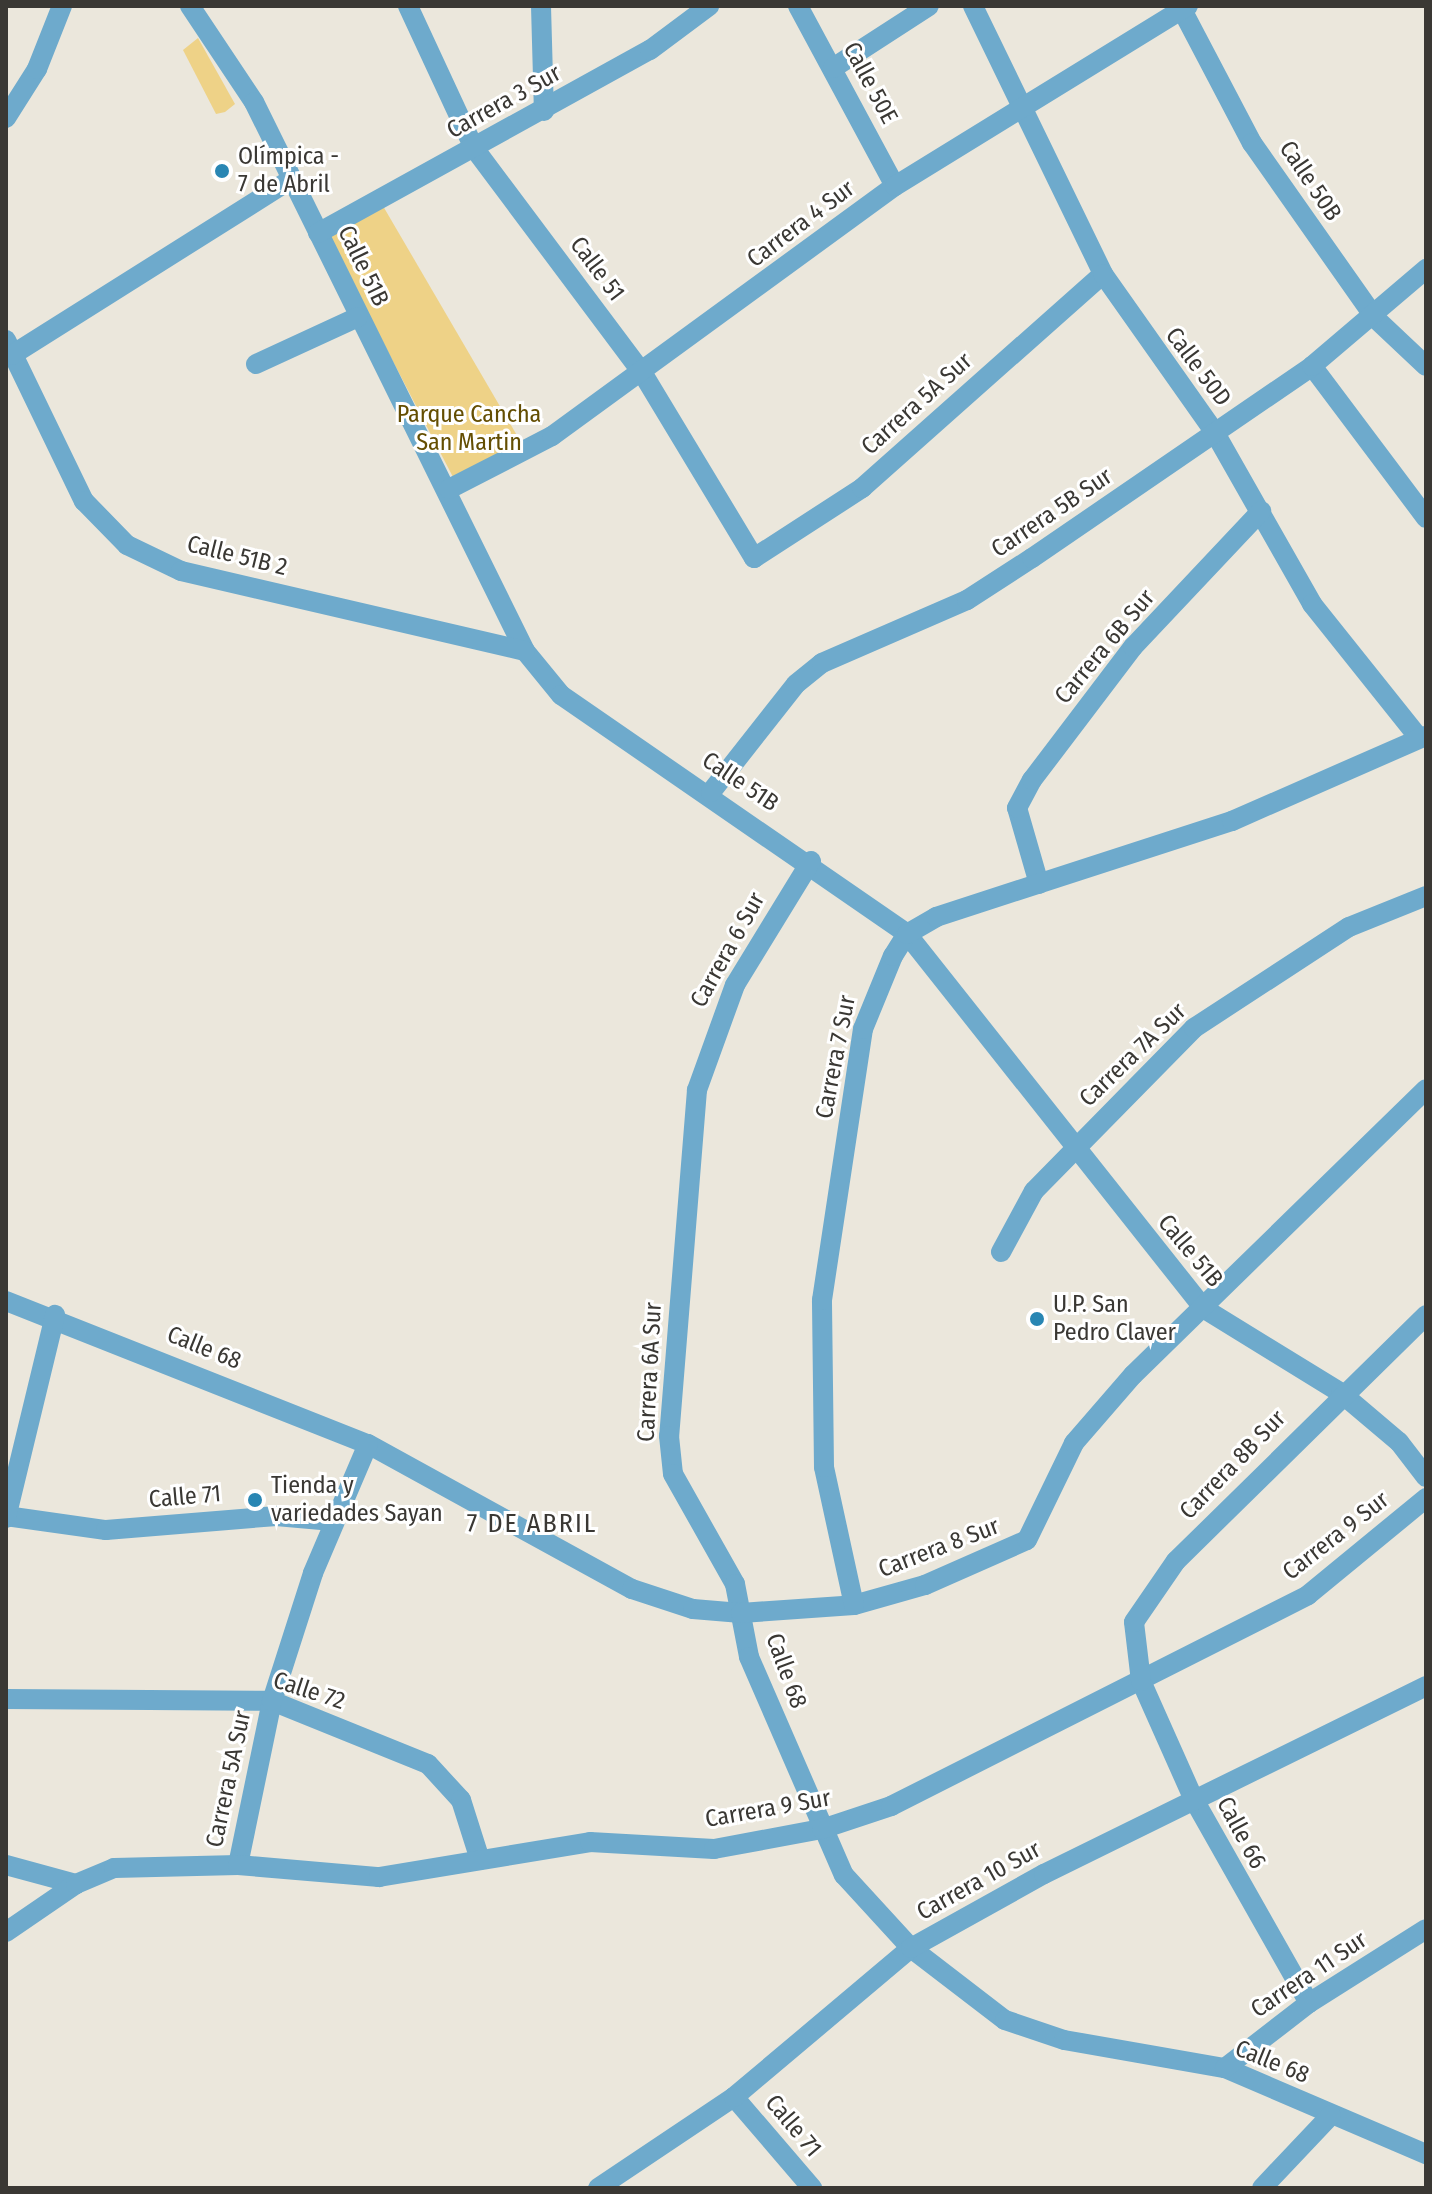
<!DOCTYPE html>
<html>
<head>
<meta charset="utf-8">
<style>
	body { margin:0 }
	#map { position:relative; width:1432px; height:2194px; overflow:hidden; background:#ebe7dc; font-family:"Fira Sans Condensed",sans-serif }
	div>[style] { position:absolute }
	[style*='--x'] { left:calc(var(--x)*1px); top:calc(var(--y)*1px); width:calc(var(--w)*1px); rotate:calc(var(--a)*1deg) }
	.green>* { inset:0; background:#eed287 }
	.minor>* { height:20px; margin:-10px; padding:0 10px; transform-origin:10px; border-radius:10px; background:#6eaacc }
	.dots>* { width:22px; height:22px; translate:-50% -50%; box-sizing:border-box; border:4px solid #fff; border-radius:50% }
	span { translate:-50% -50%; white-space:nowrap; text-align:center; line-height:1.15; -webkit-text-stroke:6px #fff; paint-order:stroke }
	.street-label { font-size:24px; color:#3a3834 }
	.poi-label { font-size:24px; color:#3a3834 }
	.left { translate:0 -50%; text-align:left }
	.park-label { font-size:24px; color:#644e02 }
	.neighbourhood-label { font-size:26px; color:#3a3834; letter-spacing:2px }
	.frame { position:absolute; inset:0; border:8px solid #3a3834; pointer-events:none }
</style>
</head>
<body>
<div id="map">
	<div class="green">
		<div style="clip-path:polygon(198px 38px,235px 104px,225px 112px,216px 114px,183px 50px)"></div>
		<div style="clip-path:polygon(383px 206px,522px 444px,454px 479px,328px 236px)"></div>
	</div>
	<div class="minor">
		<div style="--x:190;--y:6;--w:115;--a:56.3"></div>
		<div style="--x:254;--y:102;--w:612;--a:63.73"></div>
		<div style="--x:525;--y:651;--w:57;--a:50.7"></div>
		<div style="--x:561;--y:695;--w:421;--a:34.6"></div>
		<div style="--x:907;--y:934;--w:477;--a:51.6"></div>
		<div style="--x:1203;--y:1308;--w:162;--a:31.6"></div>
		<div style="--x:1341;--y:1393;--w:76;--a:40.2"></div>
		<div style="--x:1399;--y:1442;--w:44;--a:52.4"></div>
		<div style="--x:408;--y:6;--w:157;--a:65.1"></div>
		<div style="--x:474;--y:148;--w:282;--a:53.2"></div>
		<div style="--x:643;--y:374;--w:215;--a:58.9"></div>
		<div style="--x:754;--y:558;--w:129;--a:-32.9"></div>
		<div style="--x:862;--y:488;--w:322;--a:-41.6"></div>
		<div style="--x:541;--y:6;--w:105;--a:88.4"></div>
		<div style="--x:798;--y:6;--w:204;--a:61.7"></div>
		<div style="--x:973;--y:6;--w:298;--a:64.1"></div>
		<div style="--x:1103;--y:274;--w:194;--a:54.8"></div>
		<div style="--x:1215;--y:433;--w:197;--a:60.4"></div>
		<div style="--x:1312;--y:604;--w:170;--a:51.4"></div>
		<div style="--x:1180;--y:6;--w:155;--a:62.3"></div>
		<div style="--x:1252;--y:143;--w:214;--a:54.9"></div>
		<div style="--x:1375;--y:318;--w:70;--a:43.3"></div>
		<div style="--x:833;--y:68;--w:114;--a:-32.9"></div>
		<div style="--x:6;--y:118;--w:58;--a:-57.7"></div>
		<div style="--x:37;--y:69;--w:68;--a:-68.4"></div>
		<div style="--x:318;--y:233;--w:379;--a:-28.9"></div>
		<div style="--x:650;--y:50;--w:74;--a:-36.7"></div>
		<div style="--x:6;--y:340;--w:179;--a:64.2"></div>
		<div style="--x:84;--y:501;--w:62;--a:45.7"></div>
		<div style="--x:127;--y:545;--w:60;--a:25.7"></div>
		<div style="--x:181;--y:571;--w:353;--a:13.1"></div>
		<div style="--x:12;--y:355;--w:330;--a:-32.2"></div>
		<div style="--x:256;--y:364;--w:112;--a:-24.7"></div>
		<div style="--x:1312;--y:366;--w:190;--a:53.1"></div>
		<div style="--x:449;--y:489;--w:116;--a:-27.2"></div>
		<div style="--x:552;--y:436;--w:424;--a:-36.1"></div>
		<div style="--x:895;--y:186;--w:344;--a:-31.6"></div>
		<div style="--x:711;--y:792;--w:137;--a:-51.8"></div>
		<div style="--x:796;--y:684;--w:33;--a:-39"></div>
		<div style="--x:822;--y:663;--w:158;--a:-23.5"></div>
		<div style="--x:967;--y:600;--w:77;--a:-32.9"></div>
		<div style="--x:1032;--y:558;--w:340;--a:-34.4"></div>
		<div style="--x:1312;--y:366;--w:150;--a:-40.4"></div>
		<div style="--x:811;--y:861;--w:145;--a:121.5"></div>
		<div style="--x:735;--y:985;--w:112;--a:109.9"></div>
		<div style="--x:697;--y:1090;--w:347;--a:94.6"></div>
		<div style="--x:669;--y:1436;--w:38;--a:84"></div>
		<div style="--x:673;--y:1474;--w:126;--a:60.6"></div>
		<div style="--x:735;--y:1584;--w:74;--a:79.1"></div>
		<div style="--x:749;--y:1657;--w:238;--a:66.5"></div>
		<div style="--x:844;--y:1875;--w:99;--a:47.5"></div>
		<div style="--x:911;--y:1948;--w:118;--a:37.5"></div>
		<div style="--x:1005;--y:2020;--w:62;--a:18.7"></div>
		<div style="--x:1064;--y:2040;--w:163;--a:9.9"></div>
		<div style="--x:1225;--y:2068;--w:219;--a:23.2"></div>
		<div style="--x:1039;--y:884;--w:79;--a:-106.1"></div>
		<div style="--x:1017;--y:808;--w:32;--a:-62"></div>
		<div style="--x:1032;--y:780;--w:167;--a:-52.8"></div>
		<div style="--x:1133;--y:647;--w:187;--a:-46.7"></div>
		<div style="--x:1001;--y:1252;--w:69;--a:-61.6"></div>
		<div style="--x:1034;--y:1191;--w:228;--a:-45.5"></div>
		<div style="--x:1194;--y:1028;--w:185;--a:-33.1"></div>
		<div style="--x:1349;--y:927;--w:83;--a:-21.9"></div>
		<div style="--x:6;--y:1301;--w:389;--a:21.6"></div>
		<div style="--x:368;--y:1444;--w:301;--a:28.8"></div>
		<div style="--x:632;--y:1589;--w:64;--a:18.2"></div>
		<div style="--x:693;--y:1609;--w:48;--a:4.8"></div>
		<div style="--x:741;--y:1613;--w:113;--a:-4"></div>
		<div style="--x:854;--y:1605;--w:74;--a:-15.7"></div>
		<div style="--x:925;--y:1585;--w:111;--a:-23.8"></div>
		<div style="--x:1027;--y:1540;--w:108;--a:-64.1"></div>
		<div style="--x:1074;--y:1443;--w:90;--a:-49.1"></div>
		<div style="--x:1133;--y:1375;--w:409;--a:-44.3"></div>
		<div style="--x:6;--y:1516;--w:101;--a:8"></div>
		<div style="--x:106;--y:1530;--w:171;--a:-4.7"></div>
		<div style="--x:276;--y:1516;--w:57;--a:5"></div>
		<div style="--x:6;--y:1518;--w:209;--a:-76.4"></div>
		<div style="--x:854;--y:1605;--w:141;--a:-102.3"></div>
		<div style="--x:824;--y:1467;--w:167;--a:-90.7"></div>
		<div style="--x:822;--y:1300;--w:274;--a:-81.4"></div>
		<div style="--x:863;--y:1029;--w:79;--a:-67.7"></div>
		<div style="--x:893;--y:956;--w:26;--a:-58"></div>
		<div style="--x:907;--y:934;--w:34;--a:-30"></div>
		<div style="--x:936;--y:917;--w:311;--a:-18"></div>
		<div style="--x:1232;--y:821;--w:212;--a:-23.7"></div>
		<div style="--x:6;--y:1699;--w:266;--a:0.4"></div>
		<div style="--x:272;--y:1701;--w:168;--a:22"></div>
		<div style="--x:428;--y:1764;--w:49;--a:47.5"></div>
		<div style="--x:461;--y:1800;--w:63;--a:72.4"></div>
		<div style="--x:6;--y:1865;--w:73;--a:15.2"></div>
		<div style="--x:238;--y:1865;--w:167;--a:-78.3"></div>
		<div style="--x:272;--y:1701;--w:134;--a:-72.2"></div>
		<div style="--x:313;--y:1573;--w:140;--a:-66.9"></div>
		<div style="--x:6;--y:1932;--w:85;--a:-34.4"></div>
		<div style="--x:76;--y:1884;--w:41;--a:-22.8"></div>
		<div style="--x:114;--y:1868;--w:124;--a:-1.4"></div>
		<div style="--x:238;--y:1865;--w:142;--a:4.9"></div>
		<div style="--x:379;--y:1877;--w:214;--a:-9.4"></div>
		<div style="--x:590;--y:1842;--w:124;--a:3.2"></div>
		<div style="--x:714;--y:1849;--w:110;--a:-10.5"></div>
		<div style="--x:822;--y:1829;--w:73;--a:-18.4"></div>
		<div style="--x:891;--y:1806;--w:467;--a:-26.8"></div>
		<div style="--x:1308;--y:1595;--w:153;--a:-39.4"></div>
		<div style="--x:1309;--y:2003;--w:233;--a:-119.5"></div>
		<div style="--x:1194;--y:1800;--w:130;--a:-114"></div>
		<div style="--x:1141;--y:1681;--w:59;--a:-96.8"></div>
		<div style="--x:1134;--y:1622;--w:74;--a:-55.5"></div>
		<div style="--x:1176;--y:1561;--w:351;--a:-44.5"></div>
		<div style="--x:1225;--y:2068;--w:106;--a:-37.7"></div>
		<div style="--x:1309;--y:2003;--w:138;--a:-32.3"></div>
		<div style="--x:734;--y:2097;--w:120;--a:49.4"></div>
		<div style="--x:598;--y:2188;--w:164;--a:-33.8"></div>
		<div style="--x:734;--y:2097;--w:231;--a:-40.1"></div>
		<div style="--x:911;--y:1948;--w:152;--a:-29.1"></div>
		<div style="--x:1044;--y:1874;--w:426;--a:-26.2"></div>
		<div style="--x:1262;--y:2188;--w:100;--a:-46.6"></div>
	</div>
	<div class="dots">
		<div style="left:222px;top:171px;background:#2986b3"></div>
		<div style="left:1037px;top:1319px;background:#2986b3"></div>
		<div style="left:255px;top:1500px;background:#2986b3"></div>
	</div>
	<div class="street-label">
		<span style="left:870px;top:83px;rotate:62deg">Calle 50E</span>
		<span style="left:504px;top:102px;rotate:-29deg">Carrera 3 Sur</span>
		<span style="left:1310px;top:181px;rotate:56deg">Calle 50B</span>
		<span style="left:801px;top:224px;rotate:-37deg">Carrera 4 Sur</span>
		<span style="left:363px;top:266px;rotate:64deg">Calle 51B</span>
		<span style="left:597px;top:269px;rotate:53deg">Calle 51</span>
		<span style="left:1198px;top:367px;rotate:53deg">Calle 50D</span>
		<span style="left:917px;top:404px;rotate:-42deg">Carrera 5A Sur</span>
		<span style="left:1052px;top:513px;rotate:-34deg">Carrera 5B Sur</span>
		<span style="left:237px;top:556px;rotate:14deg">Calle 51B 2</span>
		<span style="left:1105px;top:647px;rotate:-50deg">Carrera 6B Sur</span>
		<span style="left:740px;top:782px;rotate:34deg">Calle 51B</span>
		<span style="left:728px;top:950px;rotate:-61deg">Carrera 6 Sur</span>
		<span style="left:1133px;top:1055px;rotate:-44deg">Carrera 7A Sur</span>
		<span style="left:836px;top:1057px;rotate:-79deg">Carrera 7 Sur</span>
		<span style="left:1190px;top:1251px;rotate:50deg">Calle 51B</span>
		<span style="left:204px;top:1348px;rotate:22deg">Calle 68</span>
		<span style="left:650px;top:1372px;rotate:-87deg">Carrera 6A Sur</span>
		<span style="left:1233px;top:1465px;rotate:-46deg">Carrera 8B Sur</span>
		<span style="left:185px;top:1497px;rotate:-5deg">Calle 71</span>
		<span style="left:1336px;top:1536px;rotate:-38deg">Carrera 9 Sur</span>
		<span style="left:939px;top:1548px;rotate:-21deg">Carrera 8 Sur</span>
		<span style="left:786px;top:1671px;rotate:70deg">Calle 68</span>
		<span style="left:309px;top:1691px;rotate:18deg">Calle 72</span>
		<span style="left:229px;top:1779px;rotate:-78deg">Carrera 5A Sur</span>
		<span style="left:768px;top:1809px;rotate:-10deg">Carrera 9 Sur</span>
		<span style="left:1241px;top:1833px;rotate:62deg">Calle 66</span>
		<span style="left:979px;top:1881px;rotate:-29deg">Carrera 10 Sur</span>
		<span style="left:1309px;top:1975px;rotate:-34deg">Carrera 11 Sur</span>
		<span style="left:1272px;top:2062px;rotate:22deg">Calle 68</span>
		<span style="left:793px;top:2126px;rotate:50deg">Calle 71</span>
	</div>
	<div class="poi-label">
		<span class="left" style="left:238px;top:171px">Olímpica -<br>7 de Abril</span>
		<span class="left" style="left:1053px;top:1319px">U.P. San<br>Pedro Claver</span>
		<span class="left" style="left:271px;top:1500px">Tienda y<br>variedades Sayan</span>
	</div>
	<div class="park-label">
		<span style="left:469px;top:429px">Parque Cancha<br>San Martin</span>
	</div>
	<div class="neighbourhood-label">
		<span style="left:532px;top:1524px">7 DE ABRIL</span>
	</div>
	<div class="frame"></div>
</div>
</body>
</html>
